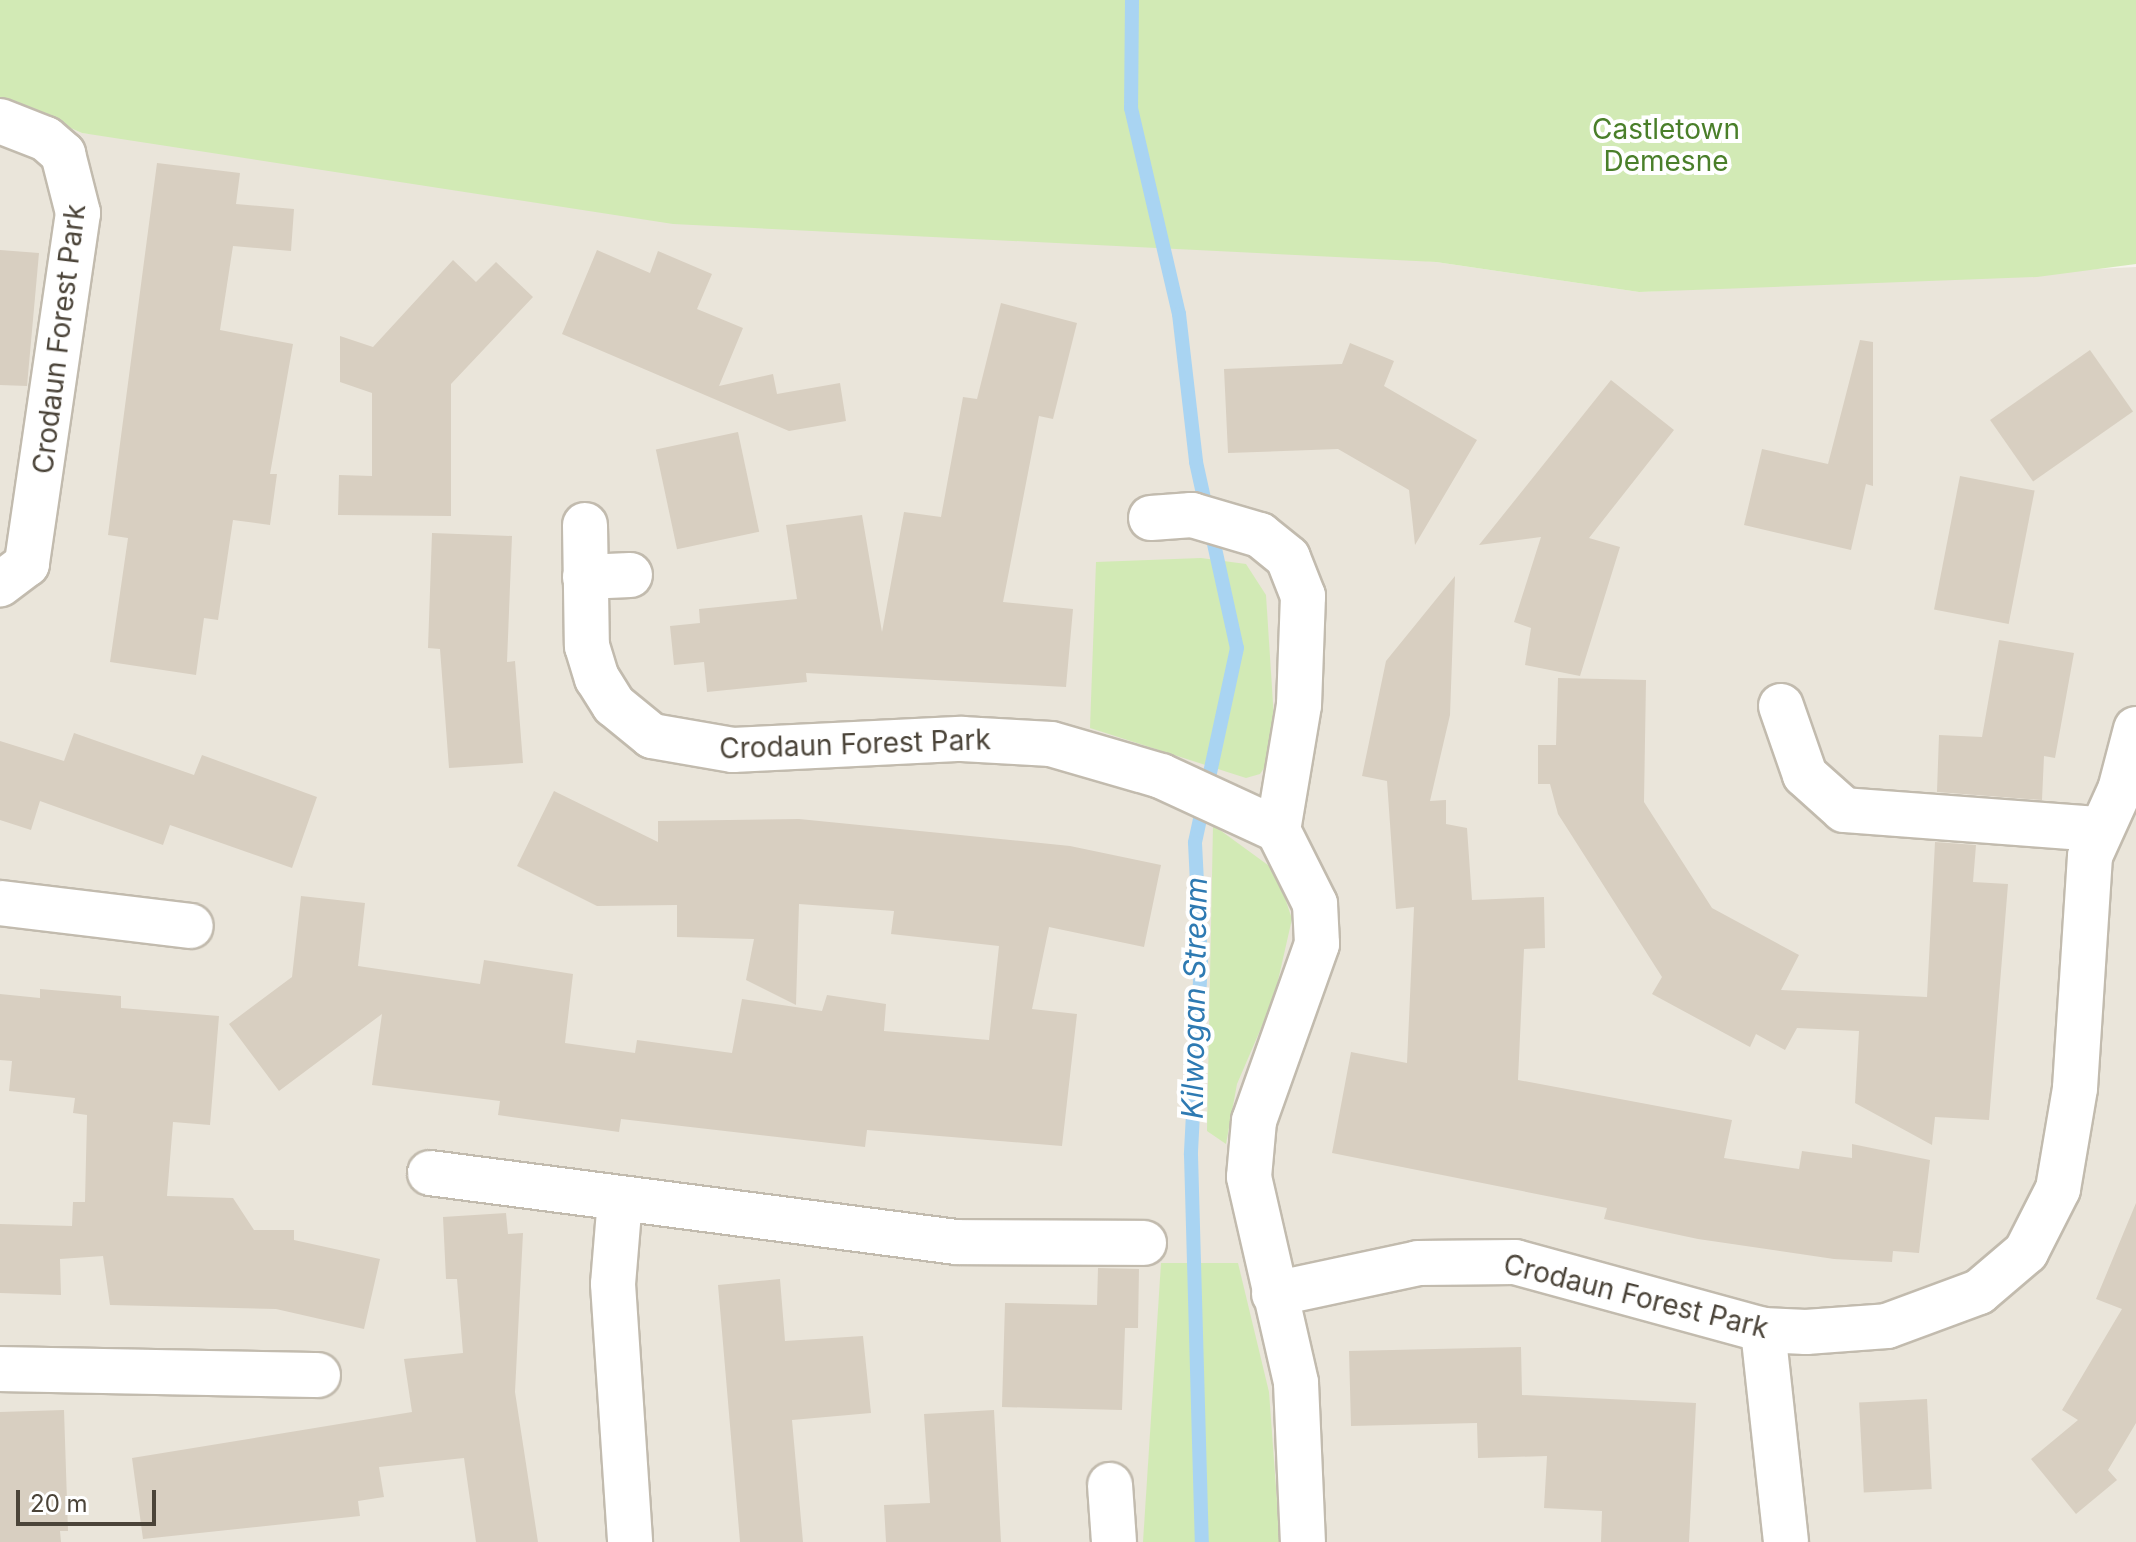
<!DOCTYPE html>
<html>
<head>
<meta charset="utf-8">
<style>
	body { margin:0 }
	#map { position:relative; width:2136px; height:1542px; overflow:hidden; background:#f6f3ec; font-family:Inter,sans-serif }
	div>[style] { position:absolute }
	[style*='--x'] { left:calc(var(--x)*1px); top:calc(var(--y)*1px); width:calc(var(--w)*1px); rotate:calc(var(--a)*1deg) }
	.residential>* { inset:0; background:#eae5da }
	.green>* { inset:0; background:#d2eab5 }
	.stream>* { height:14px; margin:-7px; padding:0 7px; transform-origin:7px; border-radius:7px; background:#a9d4f2 }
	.building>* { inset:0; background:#d8cfc1; transform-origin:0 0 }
	.roads { filter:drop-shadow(2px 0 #c2bbae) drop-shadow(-2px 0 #c2bbae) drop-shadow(0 2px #c2bbae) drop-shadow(0 -2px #c2bbae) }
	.minor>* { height:44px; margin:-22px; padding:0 22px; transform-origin:22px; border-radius:22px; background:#fff }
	span { translate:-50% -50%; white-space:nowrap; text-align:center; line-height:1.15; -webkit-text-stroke:8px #fff; paint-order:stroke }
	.park-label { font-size:28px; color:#4a7f2a }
	.street-label { font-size:28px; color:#4b4439 }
	.water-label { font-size:30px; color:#2e7ab2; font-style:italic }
	.scale { position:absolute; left:16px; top:1490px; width:140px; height:36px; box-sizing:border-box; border:4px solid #4b4439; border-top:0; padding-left:10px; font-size:24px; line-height:28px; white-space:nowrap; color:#4b4439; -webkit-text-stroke:6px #fff; paint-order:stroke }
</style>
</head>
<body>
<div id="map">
	<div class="residential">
		<div style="clip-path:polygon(0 98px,82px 133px,1436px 262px,1639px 292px,2136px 267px,2136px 1542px,0 1542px)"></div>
	</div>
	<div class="green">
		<div style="clip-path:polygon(0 0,2136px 0,2136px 264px,2037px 277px,1639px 292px,1436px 262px,673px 224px,82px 133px,0 98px)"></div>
		<div style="clip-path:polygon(1201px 558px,1246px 564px,1266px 595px,1276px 750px,1260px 774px,1246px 778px,1090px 728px,1096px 562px)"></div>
		<div style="clip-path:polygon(1213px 825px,1276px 871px,1292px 919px,1274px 998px,1237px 1084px,1226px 1144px,1207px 1131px)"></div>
		<div style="clip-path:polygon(1161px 1263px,1238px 1263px,1269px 1392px,1280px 1542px,1143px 1542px)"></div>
	</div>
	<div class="stream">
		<div style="--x:1132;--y:0;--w:108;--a:90.5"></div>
		<div style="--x:1131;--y:108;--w:212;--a:76.9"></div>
		<div style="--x:1179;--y:314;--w:149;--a:83.4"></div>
		<div style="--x:1196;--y:462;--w:190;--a:77.6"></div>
		<div style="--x:1237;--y:648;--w:199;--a:102.2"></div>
		<div style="--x:1195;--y:843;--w:118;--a:87.1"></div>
		<div style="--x:1201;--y:961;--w:194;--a:93"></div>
		<div style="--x:1191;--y:1155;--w:387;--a:88.4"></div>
	</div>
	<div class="building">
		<div style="clip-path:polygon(157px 163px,240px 173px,236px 204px,294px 209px,291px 251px,233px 246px,220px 330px,293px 344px,270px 474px,277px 474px,270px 525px,233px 520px,218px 620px,204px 618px,196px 675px,110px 662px,128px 538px,108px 535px)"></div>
		<div style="clip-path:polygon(0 250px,39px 253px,27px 386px,0 385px)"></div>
		<div style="clip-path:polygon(597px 250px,650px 273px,658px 251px,712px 274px,697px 309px,743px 328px,719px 386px,773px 374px,777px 394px,840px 383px,846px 421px,789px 431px,562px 334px)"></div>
		<div style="clip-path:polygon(453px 260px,476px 282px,496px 262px,533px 297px,451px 384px,451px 516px,338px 515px,339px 475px,372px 476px,372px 393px,340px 382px,340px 336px,373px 347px)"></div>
		<div style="clip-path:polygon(1001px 303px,1077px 323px,1053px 419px,1039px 416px,1003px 602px,1073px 609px,1066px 687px,806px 673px,807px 682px,707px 692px,704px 662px,674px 665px,670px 626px,700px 623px,699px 609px,797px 599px,786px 525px,862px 515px,882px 632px,904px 512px,941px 517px,963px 397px,977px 399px)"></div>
		<div style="clip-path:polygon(1860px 340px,1873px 342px,1873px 486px,1866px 484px,1851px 550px,1744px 525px,1762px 449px,1828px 464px)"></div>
		<div style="clip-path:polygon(1350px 343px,1394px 361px,1384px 386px,1477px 440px,1415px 545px,1409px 490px,1338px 449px,1228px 453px,1224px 369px,1342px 364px)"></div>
		<div style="left:2090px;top:350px;width:75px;height:122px;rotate:55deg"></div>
		<div style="clip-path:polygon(1611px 380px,1674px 430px,1589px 538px,1620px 547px,1580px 676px,1525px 665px,1531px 628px,1514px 622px,1541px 537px,1479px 545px)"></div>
		<div style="left:738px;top:432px;width:102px;height:84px;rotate:78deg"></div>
		<div style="left:1960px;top:476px;width:76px;height:136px;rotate:11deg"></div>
		<div style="clip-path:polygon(432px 533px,512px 536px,507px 662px,515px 661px,523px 763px,449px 768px,440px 649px,428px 648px)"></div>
		<div style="clip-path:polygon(1455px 576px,1450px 715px,1430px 801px,1446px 800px,1446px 824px,1467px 828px,1472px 900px,1544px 897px,1545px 948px,1524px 949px,1518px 1080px,1732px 1120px,1724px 1158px,1799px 1169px,1802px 1151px,1852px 1158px,1852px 1144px,1930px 1160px,1919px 1253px,1893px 1251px,1892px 1262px,1834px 1259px,1698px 1239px,1604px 1219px,1607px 1208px,1332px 1153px,1351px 1052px,1407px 1063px,1414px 907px,1396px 909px,1387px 781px,1362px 776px,1386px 661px)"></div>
		<div style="clip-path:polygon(1999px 640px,2074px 653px,2055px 758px,2044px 756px,2042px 800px,1937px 792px,1939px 735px,1982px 737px)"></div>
		<div style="clip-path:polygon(1558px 678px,1646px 680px,1644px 802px,1712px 908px,1799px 955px,1781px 990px,1927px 997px,1935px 842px,1976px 845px,1973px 882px,2008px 884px,1989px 1120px,1935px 1117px,1932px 1145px,1855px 1103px,1859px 1031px,1797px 1028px,1785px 1050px,1756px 1034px,1750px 1047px,1652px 994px,1662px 977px,1558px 814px,1550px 784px,1538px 784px,1538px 745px,1556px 745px)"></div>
		<div style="clip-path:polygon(74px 733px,194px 775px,202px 755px,317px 797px,292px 868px,170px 825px,163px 845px,40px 801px,31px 830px,0 820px,0 741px,64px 761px)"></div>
		<div style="clip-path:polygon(554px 791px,658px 842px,658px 821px,799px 819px,1070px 846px,1161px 865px,1144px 947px,1049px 927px,1032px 1009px,1077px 1014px,1062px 1146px,867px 1130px,865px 1147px,621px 1119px,619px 1132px,498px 1115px,500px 1101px,372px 1085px,382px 1014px,279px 1091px,229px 1024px,292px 977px,301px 896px,365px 903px,358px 966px,480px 984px,484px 960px,573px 974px,565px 1043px,635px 1053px,637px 1040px,732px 1053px,742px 999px,822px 1011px,827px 995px,886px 1004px,884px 1031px,989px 1040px,999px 946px,891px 934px,894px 911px,799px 904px,796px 1005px,746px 980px,754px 939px,677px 937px,677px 905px,597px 906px,517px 866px)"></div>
		<div style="clip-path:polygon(40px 989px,121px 996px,121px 1008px,219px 1016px,210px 1125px,173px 1122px,167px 1196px,233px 1198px,254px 1230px,294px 1230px,294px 1240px,380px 1259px,364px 1329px,276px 1309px,110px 1305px,103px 1256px,60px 1259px,61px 1295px,0 1293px,0 1224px,72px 1226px,73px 1202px,85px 1202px,87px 1115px,73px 1113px,75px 1098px,9px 1091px,12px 1061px,0 1060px,0 994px,40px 998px)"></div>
		<div style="clip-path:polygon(2136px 1203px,2136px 1423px,2108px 1470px,2117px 1480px,2076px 1514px,2031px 1459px,2078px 1420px,2062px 1410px,2122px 1309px,2096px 1299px)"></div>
		<div style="clip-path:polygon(506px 1213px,508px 1234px,523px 1233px,515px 1392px,538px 1542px,476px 1542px,464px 1458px,379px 1467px,384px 1497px,358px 1501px,360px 1516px,143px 1539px,132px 1458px,412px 1412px,404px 1359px,463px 1353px,457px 1279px,446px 1279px,443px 1217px)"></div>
		<div style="clip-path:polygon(1098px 1268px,1139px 1269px,1138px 1328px,1125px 1328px,1122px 1410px,1002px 1407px,1005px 1303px,1097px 1305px)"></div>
		<div style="clip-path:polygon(780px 1279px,785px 1341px,863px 1336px,871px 1413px,792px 1420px,803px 1542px,740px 1542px,718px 1285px)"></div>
		<div style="clip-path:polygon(1521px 1347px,1522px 1395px,1696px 1403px,1689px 1542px,1601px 1542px,1602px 1511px,1544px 1508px,1547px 1456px,1478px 1458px,1477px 1423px,1351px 1426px,1349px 1351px)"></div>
		<div style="left:1927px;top:1399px;width:90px;height:68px;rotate:87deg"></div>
		<div style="clip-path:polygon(64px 1410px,68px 1531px,60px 1531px,61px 1542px,0 1542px,0 1412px)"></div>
		<div style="clip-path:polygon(994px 1410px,1001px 1542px,886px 1542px,884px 1505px,930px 1503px,924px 1414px)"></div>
	</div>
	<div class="roads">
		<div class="minor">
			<div style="--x:0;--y:121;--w:49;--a:21.4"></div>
			<div style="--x:46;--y:139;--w:23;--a:41"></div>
			<div style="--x:63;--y:154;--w:61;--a:75.7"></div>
			<div style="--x:78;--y:213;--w:355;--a:98.3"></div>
			<div style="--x:27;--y:564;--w:34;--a:143"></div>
			<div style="--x:1151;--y:518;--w:41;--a:-4.2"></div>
			<div style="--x:1192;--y:515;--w:71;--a:16.4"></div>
			<div style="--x:1260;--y:535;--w:36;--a:39"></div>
			<div style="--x:1288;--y:558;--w:41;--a:68.5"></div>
			<div style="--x:1303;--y:596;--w:109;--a:92.1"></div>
			<div style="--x:1299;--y:705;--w:127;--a:99.5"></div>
			<div style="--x:1278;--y:830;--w:83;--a:63.4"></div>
			<div style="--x:1315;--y:904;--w:40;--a:87.1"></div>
			<div style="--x:1317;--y:944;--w:188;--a:109.6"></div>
			<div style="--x:1254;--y:1121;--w:56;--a:95.1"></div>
			<div style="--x:1249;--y:1177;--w:211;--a:77.1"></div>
			<div style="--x:1296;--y:1383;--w:159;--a:87.5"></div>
			<div style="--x:585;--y:525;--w:121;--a:89.1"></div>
			<div style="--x:587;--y:646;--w:34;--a:73"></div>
			<div style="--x:597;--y:678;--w:32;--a:58"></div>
			<div style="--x:614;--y:705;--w:49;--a:39.2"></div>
			<div style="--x:652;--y:736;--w:82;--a:9.8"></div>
			<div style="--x:733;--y:750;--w:229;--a:-2.8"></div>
			<div style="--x:962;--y:739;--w:89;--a:3.2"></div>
			<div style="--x:1051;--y:744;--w:115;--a:16.2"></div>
			<div style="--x:1161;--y:776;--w:129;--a:24.8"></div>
			<div style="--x:585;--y:577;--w:45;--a:-2.5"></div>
			<div style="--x:1781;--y:706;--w:73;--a:70.8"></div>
			<div style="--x:1805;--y:775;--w:52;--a:41.9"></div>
			<div style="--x:1844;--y:810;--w:255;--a:4.3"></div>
			<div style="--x:0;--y:903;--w:192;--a:6.9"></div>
			<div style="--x:430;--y:1173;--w:531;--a:7.47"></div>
			<div style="--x:956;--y:1242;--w:188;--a:0.3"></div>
			<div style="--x:620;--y:1199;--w:85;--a:94.7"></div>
			<div style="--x:613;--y:1284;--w:259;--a:86.2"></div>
			<div style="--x:1274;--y:1294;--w:147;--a:-12.1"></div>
			<div style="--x:1418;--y:1263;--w:97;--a:-0.6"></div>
			<div style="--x:1515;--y:1262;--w:257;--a:15.3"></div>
			<div style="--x:1763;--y:1330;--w:43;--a:2.7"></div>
			<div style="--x:1806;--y:1332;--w:81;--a:-4.2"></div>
			<div style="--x:1887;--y:1326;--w:98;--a:-20.3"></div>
			<div style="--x:1979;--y:1292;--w:62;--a:-40.4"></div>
			<div style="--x:2026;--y:1252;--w:71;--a:-63.1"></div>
			<div style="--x:2058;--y:1189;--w:102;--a:-80.4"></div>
			<div style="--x:2075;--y:1088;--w:232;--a:-86.3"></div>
			<div style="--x:2090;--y:856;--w:72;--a:-65.6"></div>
			<div style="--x:2120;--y:790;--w:63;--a:-75.3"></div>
			<div style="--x:1763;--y:1330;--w:213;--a:83.8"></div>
			<div style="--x:0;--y:1369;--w:318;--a:1.1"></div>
			<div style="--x:1110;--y:1485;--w:57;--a:86"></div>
		</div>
	</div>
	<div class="park-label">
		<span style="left:1666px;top:145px">Castletown<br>Demesne</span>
	</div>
	<div class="street-label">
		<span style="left:59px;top:339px;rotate:-83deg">Crodaun Forest Park</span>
		<span style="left:855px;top:744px;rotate:-2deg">Crodaun Forest Park</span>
		<span style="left:1636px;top:1296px;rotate:14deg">Crodaun Forest Park</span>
	</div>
	<div class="water-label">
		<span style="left:1194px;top:998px;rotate:-89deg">Kilwogan Stream</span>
	</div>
	<div class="scale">20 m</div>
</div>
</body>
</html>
